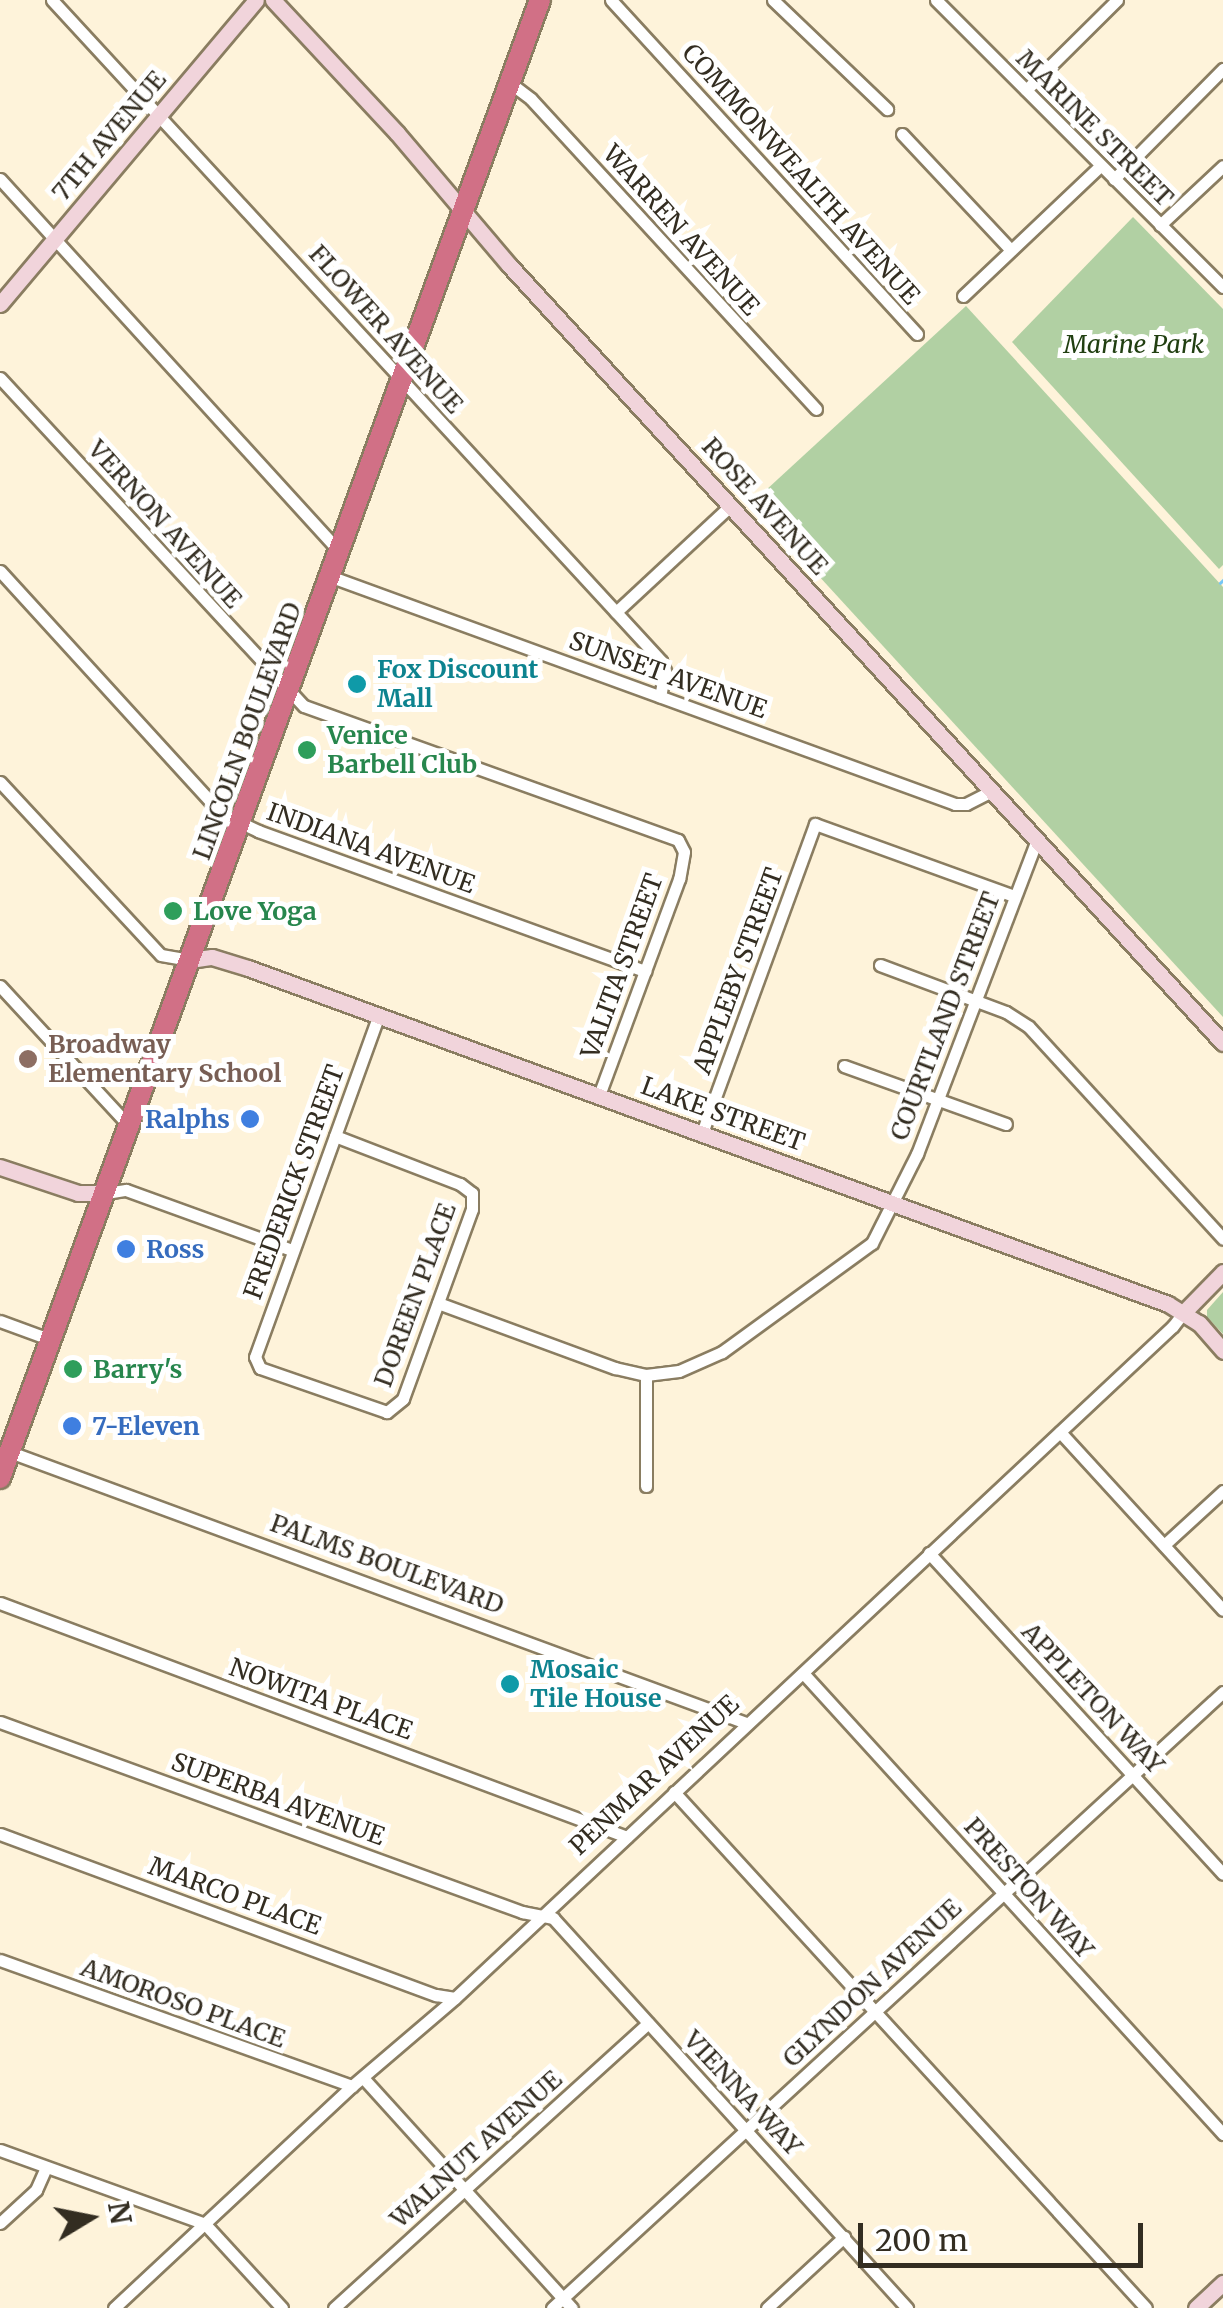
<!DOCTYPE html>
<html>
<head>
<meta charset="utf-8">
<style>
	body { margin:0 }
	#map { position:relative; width:1223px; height:2308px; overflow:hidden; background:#fef3da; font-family:Merriweather,serif }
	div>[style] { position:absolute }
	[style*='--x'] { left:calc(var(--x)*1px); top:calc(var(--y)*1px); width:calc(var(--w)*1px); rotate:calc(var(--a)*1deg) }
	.green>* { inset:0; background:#b1d0a3 }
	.stream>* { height:2.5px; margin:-1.25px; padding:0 1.25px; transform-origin:1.25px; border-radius:1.25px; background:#75c6f5 }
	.roads { filter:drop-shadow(2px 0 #8a7d61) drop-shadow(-2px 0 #8a7d61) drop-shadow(0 2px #8a7d61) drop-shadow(0 -2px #8a7d61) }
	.street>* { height:11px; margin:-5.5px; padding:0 5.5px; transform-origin:5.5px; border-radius:5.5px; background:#fff }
	.secondary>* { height:15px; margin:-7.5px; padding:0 7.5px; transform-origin:7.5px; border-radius:7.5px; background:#f1d4db }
	.highway>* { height:20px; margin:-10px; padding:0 10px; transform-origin:10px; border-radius:10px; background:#d17086 }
	.dots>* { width:28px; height:28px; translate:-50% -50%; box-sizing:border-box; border:5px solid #fff; border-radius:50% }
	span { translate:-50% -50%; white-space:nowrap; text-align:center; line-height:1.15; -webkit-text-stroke:10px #fff; paint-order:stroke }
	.street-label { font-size:25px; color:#332d21 }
	.park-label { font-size:25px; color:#213f11; font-style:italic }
	.culture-label { font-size:25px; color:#0d838f; font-weight:700 }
	.left { translate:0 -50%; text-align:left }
	.leisure-label { font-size:25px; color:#27864d; font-weight:700 }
	.education-label { font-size:25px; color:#785e54; font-weight:700 }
	.shop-label { font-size:25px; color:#366cbe; font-weight:700 }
	.right { translate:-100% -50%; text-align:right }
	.north { position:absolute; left:40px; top:2168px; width:100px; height:100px; -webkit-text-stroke:8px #fff; paint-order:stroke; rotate:80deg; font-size:28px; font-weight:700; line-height:40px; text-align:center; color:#332d21 }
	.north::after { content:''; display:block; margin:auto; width:35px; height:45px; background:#332d21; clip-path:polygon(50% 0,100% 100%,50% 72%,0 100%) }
	.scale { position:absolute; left:858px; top:2223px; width:285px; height:45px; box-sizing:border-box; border:5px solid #332d21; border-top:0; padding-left:12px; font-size:30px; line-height:35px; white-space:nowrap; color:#332d21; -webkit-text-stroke:8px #fff; paint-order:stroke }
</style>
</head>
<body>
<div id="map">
	<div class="green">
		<div style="clip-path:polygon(1133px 217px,1223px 309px,1223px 565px,1219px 569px,1012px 342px)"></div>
		<div style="clip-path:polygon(966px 306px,1223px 587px,1223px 1017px,752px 503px)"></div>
		<div style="clip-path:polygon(1223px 1292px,1223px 1334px,1207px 1317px,1207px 1310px)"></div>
	</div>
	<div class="stream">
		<div style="--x:1220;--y:583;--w:4;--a:-45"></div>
	</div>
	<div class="roads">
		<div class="street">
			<div style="--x:52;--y:0;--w:899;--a:47.34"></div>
			<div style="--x:661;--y:661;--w:11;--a:68"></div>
			<div style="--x:665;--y:671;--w:26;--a:101"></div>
			<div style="--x:611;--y:0;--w:453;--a:47.5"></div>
			<div style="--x:773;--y:0;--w:158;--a:43.7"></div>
			<div style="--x:936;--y:0;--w:406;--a:45"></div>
			<div style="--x:510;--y:83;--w:26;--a:37"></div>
			<div style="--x:531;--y:99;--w:421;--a:47.4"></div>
			<div style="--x:1026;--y:90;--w:128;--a:-44.7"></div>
			<div style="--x:902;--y:134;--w:159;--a:46.8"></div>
			<div style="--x:0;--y:179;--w:503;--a:47.66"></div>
			<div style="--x:1114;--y:179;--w:155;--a:-45.3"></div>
			<div style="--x:1160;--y:225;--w:86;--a:-43.1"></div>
			<div style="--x:963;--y:296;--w:189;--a:-43.5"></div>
			<div style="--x:0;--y:378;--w:447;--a:47.2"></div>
			<div style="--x:304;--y:706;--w:397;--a:19.7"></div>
			<div style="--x:678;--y:840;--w:13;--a:63"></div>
			<div style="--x:684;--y:852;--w:27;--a:100"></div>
			<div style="--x:679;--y:879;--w:230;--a:110.3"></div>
			<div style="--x:0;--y:571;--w:329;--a:47.6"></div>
			<div style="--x:222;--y:814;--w:40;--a:25"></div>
			<div style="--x:258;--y:831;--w:412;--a:19.9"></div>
			<div style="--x:329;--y:576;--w:666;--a:20.01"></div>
			<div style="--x:955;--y:804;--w:11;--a:0"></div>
			<div style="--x:966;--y:804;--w:27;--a:-27"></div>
			<div style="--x:616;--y:612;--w:157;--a:-42.9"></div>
			<div style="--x:0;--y:782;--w:236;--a:47.1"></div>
			<div style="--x:161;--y:955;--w:29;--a:10"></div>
			<div style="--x:880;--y:965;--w:134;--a:20.5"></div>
			<div style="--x:1006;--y:1012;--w:27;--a:33"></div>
			<div style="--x:1029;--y:1027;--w:287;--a:47.5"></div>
			<div style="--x:0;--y:986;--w:190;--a:47.3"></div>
			<div style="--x:844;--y:1066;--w:172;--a:19.7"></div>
			<div style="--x:702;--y:1133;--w:329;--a:-69.9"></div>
			<div style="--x:815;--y:824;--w:212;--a:19.9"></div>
			<div style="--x:335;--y:1136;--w:134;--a:21"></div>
			<div style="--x:460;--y:1184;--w:15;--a:37"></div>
			<div style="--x:472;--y:1193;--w:16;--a:90"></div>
			<div style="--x:472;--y:1209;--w:202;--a:110"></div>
			<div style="--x:403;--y:1399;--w:21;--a:141"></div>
			<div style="--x:387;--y:1412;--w:134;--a:-160.9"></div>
			<div style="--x:260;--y:1368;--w:12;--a:-114"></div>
			<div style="--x:255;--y:1357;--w:364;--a:-70.1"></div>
			<div style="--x:106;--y:1193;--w:20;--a:-9"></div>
			<div style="--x:126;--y:1190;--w:177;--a:19.9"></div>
			<div style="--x:438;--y:1303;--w:189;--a:20.2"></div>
			<div style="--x:615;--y:1368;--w:32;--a:13"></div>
			<div style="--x:646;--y:1375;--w:33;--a:-7"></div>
			<div style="--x:679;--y:1371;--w:47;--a:-23.8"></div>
			<div style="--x:722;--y:1352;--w:185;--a:-36"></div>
			<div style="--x:872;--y:1243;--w:100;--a:-63.2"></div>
			<div style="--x:917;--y:1154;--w:333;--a:-69.1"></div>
			<div style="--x:0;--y:1321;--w:55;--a:20.1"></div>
			<div style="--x:1060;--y:1432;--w:241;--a:47.5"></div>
			<div style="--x:10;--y:1452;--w:784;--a:20.21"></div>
			<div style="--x:646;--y:1486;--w:111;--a:-90"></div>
			<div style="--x:1164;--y:1545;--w:80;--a:-42.5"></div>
			<div style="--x:929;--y:1553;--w:435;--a:47.5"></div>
			<div style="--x:0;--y:1603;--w:669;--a:20.47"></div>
			<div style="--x:803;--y:1673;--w:624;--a:47.66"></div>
			<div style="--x:0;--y:1722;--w:556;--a:20"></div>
			<div style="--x:522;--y:1912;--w:32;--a:11"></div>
			<div style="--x:553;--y:1918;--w:527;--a:47.77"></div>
			<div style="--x:674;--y:1792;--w:699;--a:47.55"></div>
			<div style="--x:0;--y:1834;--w:465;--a:20.3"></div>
			<div style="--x:436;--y:1995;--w:19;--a:9"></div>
			<div style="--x:0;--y:1960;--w:374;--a:19.7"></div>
			<div style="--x:365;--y:2080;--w:308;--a:47.8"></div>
			<div style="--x:0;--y:2150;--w:218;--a:19.8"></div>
			<div style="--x:205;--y:2224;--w:114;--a:47.5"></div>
			<div style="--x:0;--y:2223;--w:49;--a:-42.5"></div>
			<div style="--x:36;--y:2190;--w:24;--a:-66"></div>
			<div style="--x:114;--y:2308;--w:325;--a:-43"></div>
			<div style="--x:352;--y:2086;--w:135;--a:-40.5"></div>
			<div style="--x:455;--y:1998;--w:983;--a:-43.1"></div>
			<div style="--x:1173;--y:1326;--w:18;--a:-52"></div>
			<div style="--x:334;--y:2308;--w:424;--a:-42.2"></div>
			<div style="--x:552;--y:2308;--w:911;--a:-42.55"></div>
			<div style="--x:767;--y:2308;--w:105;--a:-42.7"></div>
		</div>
		<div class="secondary">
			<div style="--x:273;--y:0;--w:182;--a:47"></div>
			<div style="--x:397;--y:133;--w:173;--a:49.7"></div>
			<div style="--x:509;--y:265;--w:1056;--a:47.46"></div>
			<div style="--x:0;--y:304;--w:397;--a:-49.9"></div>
			<div style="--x:190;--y:960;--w:22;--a:-8"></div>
			<div style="--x:212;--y:957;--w:38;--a:17"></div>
			<div style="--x:248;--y:968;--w:979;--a:20.06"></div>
			<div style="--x:1168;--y:1304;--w:36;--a:32"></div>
			<div style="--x:1199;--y:1323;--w:37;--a:49"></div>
			<div style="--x:0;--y:1167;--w:82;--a:18.4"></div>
			<div style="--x:78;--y:1193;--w:28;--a:0"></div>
			<div style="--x:1184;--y:1312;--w:56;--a:-45.7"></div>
			<div style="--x:1196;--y:2308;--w:37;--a:-43"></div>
		</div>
		<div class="highway">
			<div style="--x:0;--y:1478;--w:1574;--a:-69.93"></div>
		</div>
	</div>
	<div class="dots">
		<div style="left:357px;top:684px;background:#0f9aa8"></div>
		<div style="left:307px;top:750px;background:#2e9e5b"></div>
		<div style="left:173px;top:911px;background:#2e9e5b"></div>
		<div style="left:28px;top:1059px;background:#8d6e63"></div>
		<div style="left:250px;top:1119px;background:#3f7fe0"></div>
		<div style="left:126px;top:1249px;background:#3f7fe0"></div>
		<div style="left:73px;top:1369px;background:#2e9e5b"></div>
		<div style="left:72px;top:1426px;background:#3f7fe0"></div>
		<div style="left:510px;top:1684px;background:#0f9aa8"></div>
	</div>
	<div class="street-label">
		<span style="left:1095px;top:128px;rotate:45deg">MARINE STREET</span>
		<span style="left:109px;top:136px;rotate:-50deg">7TH AVENUE</span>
		<span style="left:801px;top:174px;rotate:48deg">COMMONWEALTH AVENUE</span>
		<span style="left:681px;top:230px;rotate:48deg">WARREN AVENUE</span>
		<span style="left:386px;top:329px;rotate:48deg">FLOWER AVENUE</span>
		<span style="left:765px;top:506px;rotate:48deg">ROSE AVENUE</span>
		<span style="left:165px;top:524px;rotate:48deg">VERNON AVENUE</span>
		<span style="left:668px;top:675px;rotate:20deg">SUNSET AVENUE</span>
		<span style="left:247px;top:731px;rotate:-70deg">LINCOLN BOULEVARD</span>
		<span style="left:371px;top:848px;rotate:20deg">INDIANA AVENUE</span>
		<span style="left:622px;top:966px;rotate:-70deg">VALITA STREET</span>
		<span style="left:738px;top:971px;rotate:-70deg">APPLEBY STREET</span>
		<span style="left:945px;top:1016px;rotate:-69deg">COURTLAND STREET</span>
		<span style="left:723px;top:1114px;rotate:20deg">LAKE STREET</span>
		<span style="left:294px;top:1182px;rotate:-70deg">FREDERICK STREET</span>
		<span style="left:415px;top:1295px;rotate:-70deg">DOREEN PLACE</span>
		<span style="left:387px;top:1564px;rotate:20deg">PALMS BOULEVARD</span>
		<span style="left:1093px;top:1698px;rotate:47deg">APPLETON WAY</span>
		<span style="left:321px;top:1699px;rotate:20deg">NOWITA PLACE</span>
		<span style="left:654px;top:1775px;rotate:-43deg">PENMAR AVENUE</span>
		<span style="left:278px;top:1799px;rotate:20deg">SUPERBA AVENUE</span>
		<span style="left:1029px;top:1888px;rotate:48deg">PRESTON WAY</span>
		<span style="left:235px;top:1896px;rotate:20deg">MARCO PLACE</span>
		<span style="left:872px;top:1983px;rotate:-43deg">GLYNDON AVENUE</span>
		<span style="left:183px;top:2003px;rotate:20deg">AMOROSO PLACE</span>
		<span style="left:743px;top:2093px;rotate:47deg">VIENNA WAY</span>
		<span style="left:476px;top:2149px;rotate:-42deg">WALNUT AVENUE</span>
	</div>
	<div class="park-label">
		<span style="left:1134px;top:344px">Marine Park</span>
	</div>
	<div class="culture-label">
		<span class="left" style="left:377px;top:684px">Fox Discount<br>Mall</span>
		<span class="left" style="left:530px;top:1684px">Mosaic<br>Tile House</span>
	</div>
	<div class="leisure-label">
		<span class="left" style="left:327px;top:750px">Venice<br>Barbell Club</span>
		<span class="left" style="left:193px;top:911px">Love Yoga</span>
		<span class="left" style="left:93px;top:1369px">Barry's</span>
	</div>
	<div class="education-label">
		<span class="left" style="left:48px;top:1059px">Broadway<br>Elementary School</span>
	</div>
	<div class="shop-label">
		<span class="right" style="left:230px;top:1119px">Ralphs</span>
		<span class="left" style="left:146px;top:1249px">Ross</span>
		<span class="left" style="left:92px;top:1426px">7-Eleven</span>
	</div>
	<div class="north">N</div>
	<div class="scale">200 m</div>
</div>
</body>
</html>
